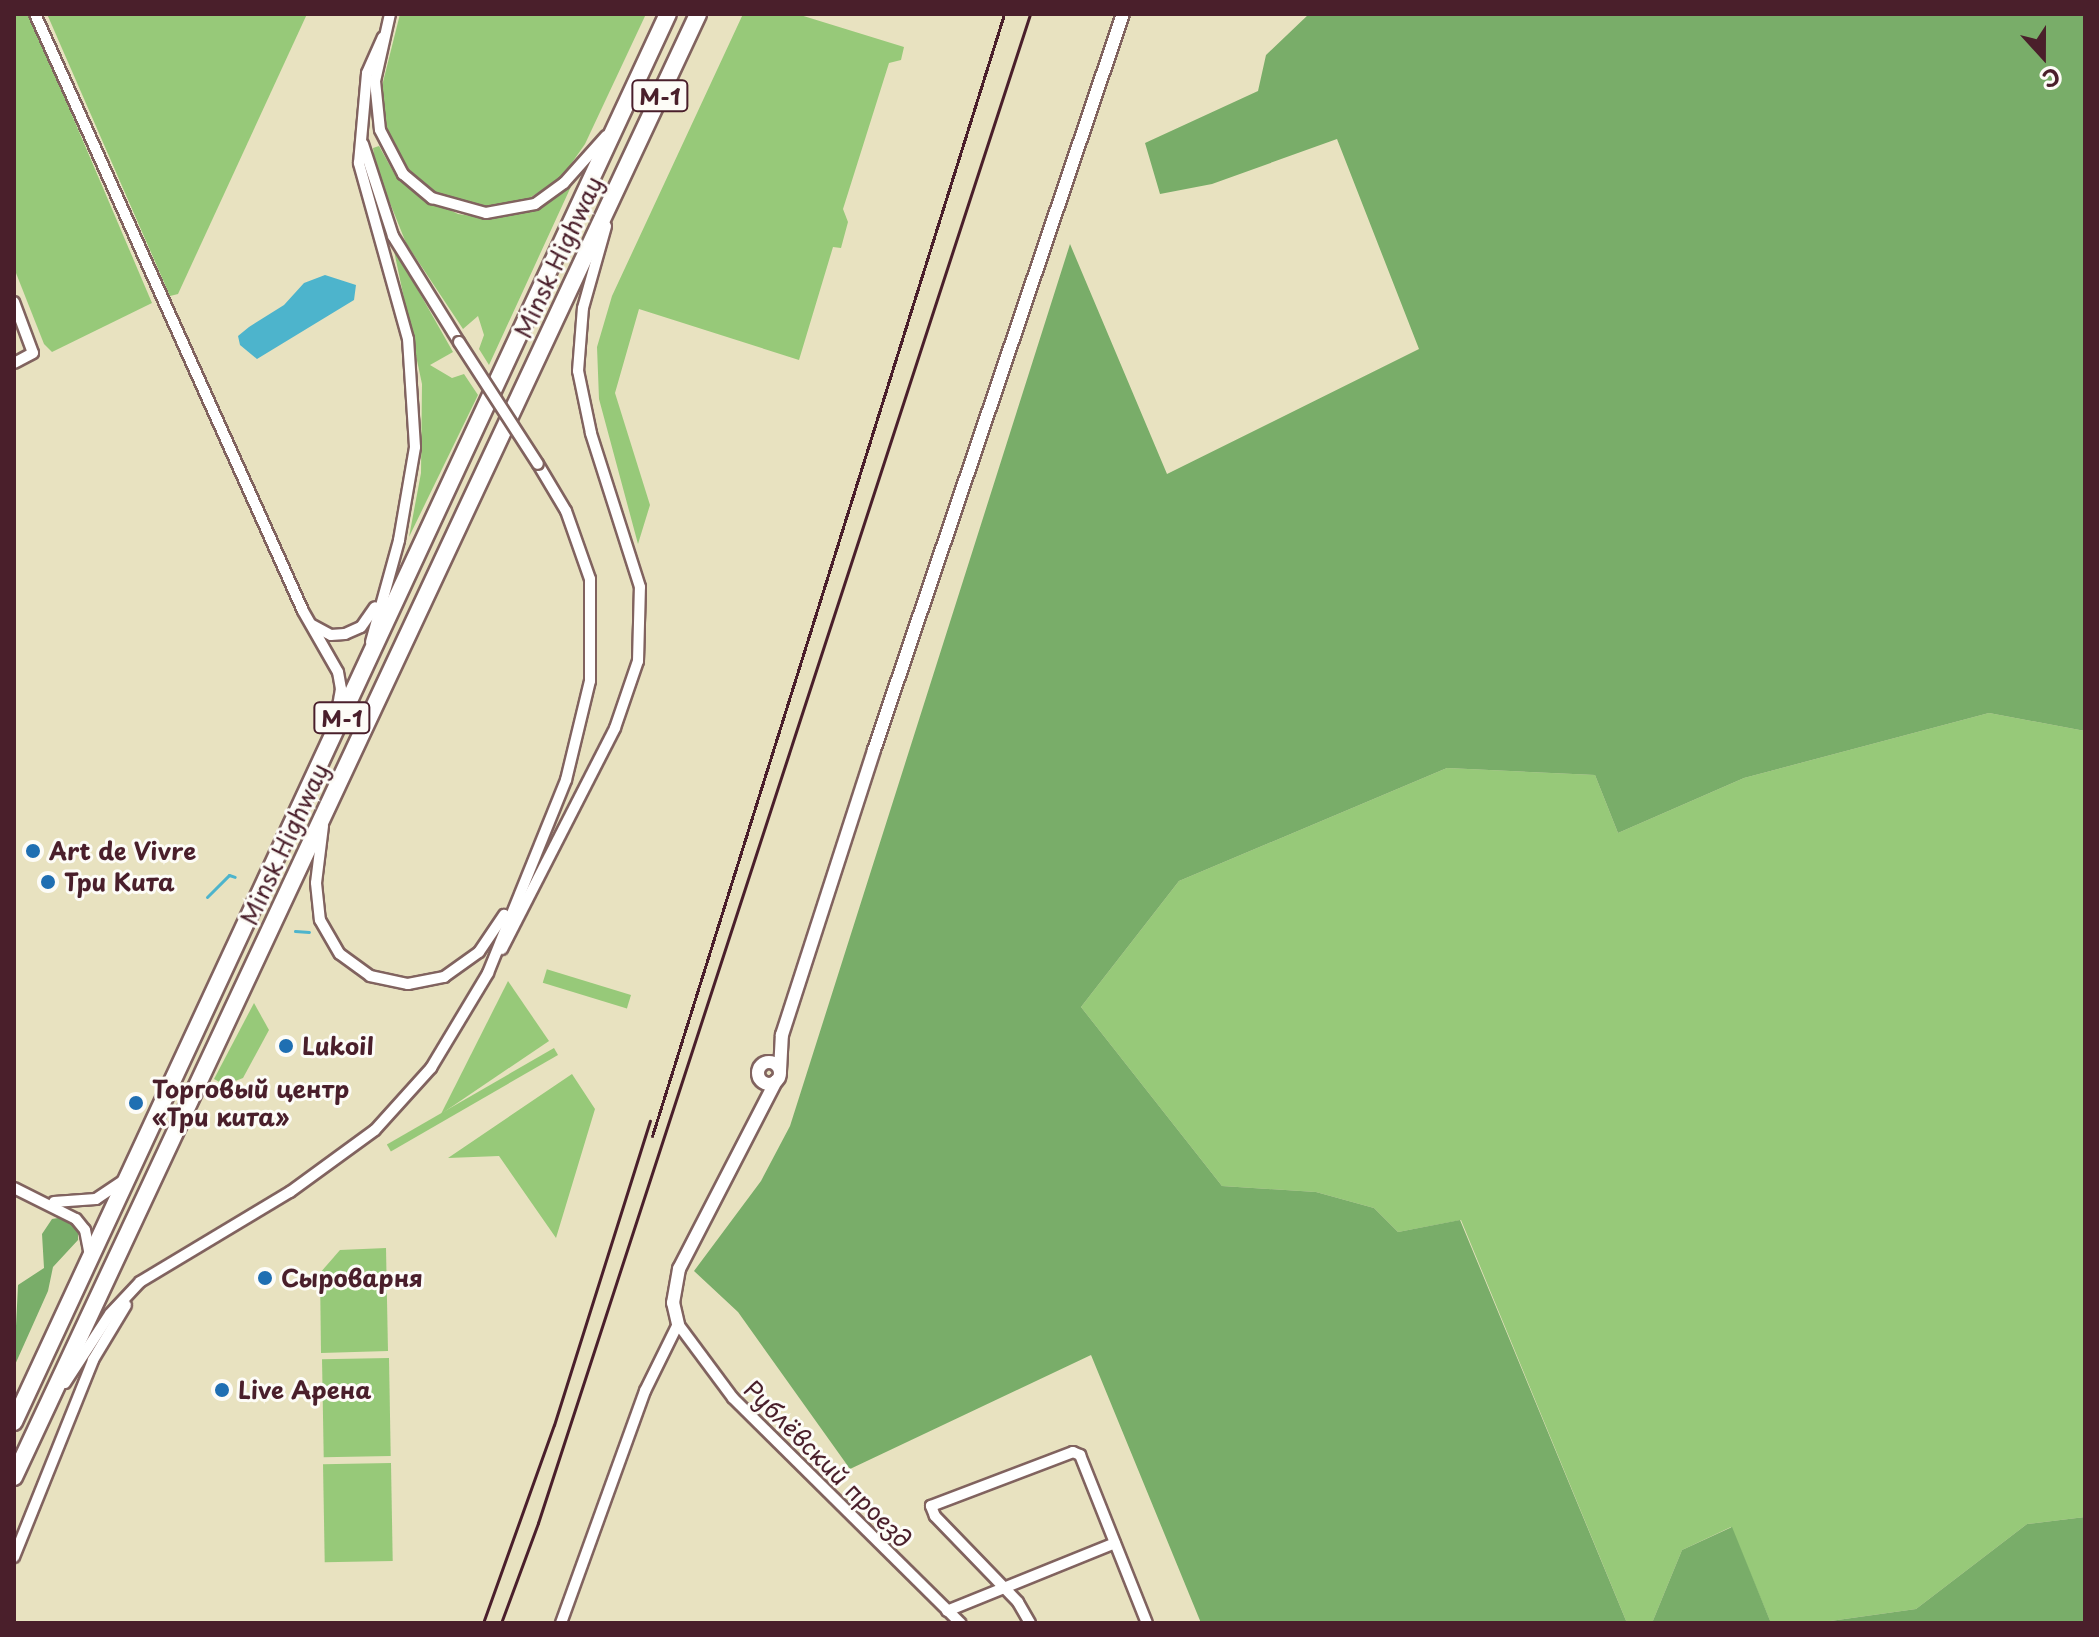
<!DOCTYPE html>
<html>
<head>
<meta charset="utf-8">
<style>
	body { margin:0 }
	#map { position:relative; width:2099px; height:1637px; overflow:hidden; background:#e8e2c0; font-family:"Playpen Sans",sans-serif }
	div>[style] { position:absolute }
	[style*='--x'] { left:calc(var(--x)*1px); top:calc(var(--y)*1px); width:calc(var(--w)*1px); rotate:calc(var(--a)*1deg) }
	.green>* { inset:0; background:#97c979; transform-origin:0 0 }
	.forest>* { inset:0; background:#79ad69 }
	.water>* { inset:0; background:#4db4cc }
	.stream>* { height:3px; margin:-1.5px; padding:0 1.5px; transform-origin:1.5px; border-radius:1.5px; background:#4db4cc }
	.roads { filter:drop-shadow(2px 0 #81635f) drop-shadow(-2px 0 #81635f) drop-shadow(0 2px #81635f) drop-shadow(0 -2px #81635f) }
	.minor>* { height:10px; margin:-5px; padding:0 5px; transform-origin:5px; border-radius:5px; background:#fff }
	.tertiary>* { height:12px; margin:-6px; padding:0 6px; transform-origin:6px; border-radius:6px; background:#fff }
	.tertiary>.ring { margin:-6px; padding:0; box-sizing:content-box; background:none; border:12px solid #fff; border-radius:50% }
	.trunk>* { height:16px; margin:-8px; padding:0 8px; transform-origin:8px; border-radius:8px; background:#fff }
	.rail>* { height:3px; margin:-1.5px; padding:0 1.5px; transform-origin:1.5px; border-radius:1.5px; background:#4a1f2b }
	.bridges { filter:drop-shadow(2px 0 #81635f) drop-shadow(-2px 0 #81635f) drop-shadow(0 2px #81635f) drop-shadow(0 -2px #81635f) }
	.minor-bridge>* { height:10px; margin:-5px; padding:0 5px; transform-origin:5px; border-radius:5px; background:#fff }
	.dots>* { width:22px; height:22px; translate:-50% -50%; box-sizing:border-box; border:4px solid #fdfcf7; border-radius:50% }
	span { translate:-50% -50%; white-space:nowrap; text-align:center; line-height:1.15; -webkit-text-stroke:6px #fdfcf7; paint-order:stroke }
	.shield-label span { padding:2px 6px; background:#fdfcf7; border:2px solid; border-radius:6px; -webkit-text-stroke-width:0 }
	.shield-label { font-size:22px; color:#4a1f2b; font-weight:700 }
	.street-label { font-size:24px; color:#4a1f2b }
	.poi-label { font-size:24px; color:#4a1f2b; font-weight:700 }
	.left { translate:0 -50%; text-align:left }
	.frame { position:absolute; inset:0; border:16px solid #4a1f2b; pointer-events:none }
	.north { position:absolute; left:2003px; top:16px; width:80px; height:80px; -webkit-text-stroke:6px #fdfcf7; paint-order:stroke; rotate:159deg; font-size:22px; font-weight:700; line-height:32px; text-align:center; color:#4a1f2b }
	.north::after { content:''; display:block; margin:auto; width:28px; height:36px; background:#4a1f2b; clip-path:polygon(50% 0,100% 100%,50% 72%,0 100%) }
</style>
</head>
<body>
<div id="map">
	<div class="green">
		<div style="clip-path:polygon(14px 14px,29px 14px,152px 303px,52px 352px,44px 344px,14px 268px)"></div>
		<div style="clip-path:polygon(47px 14px,307px 14px,178px 294px,170px 296px)"></div>
		<div style="clip-path:polygon(400px 14px,646px 14px,585px 144px,562px 177px,525px 201px,479px 207px,435px 193px,400px 161px,390px 141px,380px 94px)"></div>
		<div style="clip-path:polygon(743px 14px,797px 14px,904px 47px,901px 60px,889px 63px,843px 209px,848px 222px,841px 248px,833px 247px,799px 360px,639px 309px,615px 393px,650px 505px,638px 544px,599px 399px,597px 347px,612px 296px)"></div>
		<div style="clip-path:polygon(379px 146px,394px 173px,416px 193px,458px 214px,492px 219px,518px 214px,541px 206px,574px 180px,489px 365px,479px 349px,484px 335px,478px 316px,463px 329px,406px 243px,376px 168px,373px 148px)"></div>
		<div style="clip-path:polygon(393px 246px,453px 352px,430px 365px,452px 378px,464px 374px,478px 395px,409px 537px,421px 473px,422px 384px)"></div>
		<div style="clip-path:polygon(1989px 713px,2085px 731px,2085px 1517px,2027px 1524px,1916px 1609px,1816px 1623px,1771px 1623px,1731px 1527px,1682px 1550px,1652px 1623px,1627px 1623px,1461px 1220px,1398px 1232px,1374px 1208px,1316px 1192px,1222px 1186px,1081px 1007px,1179px 881px,1447px 768px,1595px 775px,1618px 833px,1744px 778px)"></div>
		<div style="clip-path:polygon(508px 981px,549px 1041px,441px 1114px)"></div>
		<div style="left:631px;top:995px;width:14px;height:88px;rotate:107deg"></div>
		<div style="clip-path:polygon(254px 1003px,269px 1030px,243px 1078px,225px 1085px,214px 1079px)"></div>
		<div style="left:554px;top:1048px;width:8px;height:193px;rotate:60deg"></div>
		<div style="clip-path:polygon(572px 1074px,595px 1109px,556px 1238px,499px 1156px,448px 1158px)"></div>
		<div style="clip-path:polygon(386px 1248px,388px 1351px,321px 1353px,320px 1273px,340px 1250px)"></div>
		<div style="left:389px;top:1358px;width:98px;height:67px;rotate:89deg"></div>
		<div style="left:391px;top:1463px;width:98px;height:68px;rotate:89deg"></div>
	</div>
	<div class="forest">
		<div style="clip-path:polygon(1309px 14px,2085px 14px,2085px 731px,1989px 713px,1744px 778px,1618px 833px,1595px 775px,1447px 768px,1179px 881px,1081px 1007px,1222px 1186px,1316px 1192px,1374px 1208px,1398px 1232px,1460px 1220px,1627px 1623px,1201px 1623px,1091px 1355px,850px 1469px,738px 1312px,694px 1271px,761px 1181px,790px 1126px,1070px 244px,1167px 474px,1419px 349px,1337px 139px,1212px 184px,1160px 194px,1145px 143px,1258px 91px,1266px 55px)"></div>
		<div style="clip-path:polygon(64px 1217px,78px 1229px,78px 1240px,53px 1267px,48px 1291px,14px 1367px,18px 1285px,44px 1268px,42px 1234px,52px 1219px)"></div>
		<div style="clip-path:polygon(2085px 1517px,2085px 1623px,1816px 1623px,1916px 1609px,2027px 1524px)"></div>
		<div style="clip-path:polygon(1732px 1527px,1771px 1623px,1652px 1623px,1682px 1550px)"></div>
	</div>
	<div class="water">
		<div style="clip-path:polygon(325px 275px,356px 285px,354px 300px,257px 359px,240px 345px,238px 336px,249px 327px,284px 305px,304px 283px)"></div>
	</div>
	<div class="stream">
		<div style="--x:207;--y:897;--w:31;--a:-45"></div>
		<div style="--x:229;--y:875;--w:6;--a:18"></div>
		<div style="--x:295;--y:931;--w:14;--a:4"></div>
	</div>
	<div class="roads">
		<div class="minor">
			<div style="--x:35;--y:14;--w:654;--a:65.82"></div>
			<div style="--x:303;--y:611;--w:70;--a:60.2"></div>
			<div style="--x:338;--y:672;--w:17;--a:80"></div>
			<div style="--x:341;--y:689;--w:27;--a:100"></div>
			<div style="--x:390;--y:14;--w:69;--a:102.6"></div>
			<div style="--x:375;--y:81;--w:49;--a:84.2"></div>
			<div style="--x:380;--y:130;--w:50;--a:62.4"></div>
			<div style="--x:403;--y:174;--w:38;--a:40"></div>
			<div style="--x:432;--y:198;--w:56;--a:15.5"></div>
			<div style="--x:486;--y:213;--w:50;--a:-10.4"></div>
			<div style="--x:535;--y:204;--w:36;--a:-36"></div>
			<div style="--x:564;--y:183;--w:63;--a:-48.2"></div>
			<div style="--x:363;--y:144;--w:97;--a:71.9"></div>
			<div style="--x:393;--y:236;--w:125;--a:58.1"></div>
			<div style="--x:14;--y:302;--w:54;--a:69.6"></div>
			<div style="--x:33;--y:353;--w:21;--a:152"></div>
			<div style="--x:312;--y:625;--w:21;--a:28"></div>
			<div style="--x:331;--y:635;--w:14;--a:-4"></div>
			<div style="--x:345;--y:634;--w:17;--a:-24"></div>
			<div style="--x:361;--y:627;--w:24;--a:-55"></div>
			<div style="--x:371;--y:642;--w:106;--a:-74.6"></div>
			<div style="--x:399;--y:540;--w:94;--a:-80.2"></div>
			<div style="--x:415;--y:447;--w:108;--a:-93.7"></div>
			<div style="--x:408;--y:339;--w:183;--a:-105.6"></div>
			<div style="--x:359;--y:163;--w:90;--a:-84.9"></div>
			<div style="--x:367;--y:73;--w:39;--a:-66"></div>
			<div style="--x:323;--y:826;--w:57;--a:97"></div>
			<div style="--x:316;--y:883;--w:37;--a:84"></div>
			<div style="--x:320;--y:920;--w:39;--a:60"></div>
			<div style="--x:340;--y:954;--w:37;--a:36"></div>
			<div style="--x:370;--y:976;--w:39;--a:12"></div>
			<div style="--x:408;--y:984;--w:37;--a:-11"></div>
			<div style="--x:444;--y:977;--w:43;--a:-35.5"></div>
			<div style="--x:479;--y:952;--w:45;--a:-56"></div>
			<div style="--x:502;--y:949;--w:248;--a:-62.9"></div>
			<div style="--x:615;--y:728;--w:71;--a:-71.1"></div>
			<div style="--x:638;--y:661;--w:74;--a:-88.5"></div>
			<div style="--x:640;--y:587;--w:162;--a:-107.7"></div>
			<div style="--x:591;--y:433;--w:63;--a:-101.8"></div>
			<div style="--x:578;--y:371;--w:63;--a:-85.5"></div>
			<div style="--x:583;--y:308;--w:85;--a:-74.3"></div>
			<div style="--x:14;--y:1188;--w:69;--a:26.6"></div>
			<div style="--x:76;--y:1219;--w:14;--a:51"></div>
			<div style="--x:85;--y:1230;--w:25;--a:79"></div>
			<div style="--x:54;--y:1202;--w:42;--a:-4.1"></div>
			<div style="--x:96;--y:1199;--w:32;--a:-34"></div>
			<div style="--x:678;--y:1324;--w:92;--a:53.4"></div>
			<div style="--x:733;--y:1398;--w:320;--a:44.7"></div>
			<div style="--x:65;--y:1383;--w:82;--a:-56.9"></div>
			<div style="--x:110;--y:1314;--w:44;--a:-46.8"></div>
			<div style="--x:140;--y:1282;--w:175;--a:-31"></div>
			<div style="--x:290;--y:1192;--w:105;--a:-36.1"></div>
			<div style="--x:375;--y:1130;--w:84;--a:-47.9"></div>
			<div style="--x:431;--y:1068;--w:111;--a:-59"></div>
			<div style="--x:488;--y:973;--w:208;--a:-68"></div>
			<div style="--x:566;--y:780;--w:102;--a:-76.4"></div>
			<div style="--x:590;--y:681;--w:102;--a:-90"></div>
			<div style="--x:590;--y:579;--w:72;--a:-109.4"></div>
			<div style="--x:566;--y:511;--w:55;--a:-120.8"></div>
			<div style="--x:14;--y:1557;--w:212;--a:-68.1"></div>
			<div style="--x:93;--y:1360;--w:64;--a:-59"></div>
			<div style="--x:947;--y:1611;--w:181;--a:-22"></div>
			<div style="--x:561;--y:1623;--w:247;--a:-70.1"></div>
			<div style="--x:645;--y:1391;--w:75;--a:-63.8"></div>
			<div style="--x:1030;--y:1623;--w:24;--a:-120"></div>
			<div style="--x:1018;--y:1602;--w:120;--a:-134"></div>
			<div style="--x:935;--y:1516;--w:11;--a:-112"></div>
			<div style="--x:931;--y:1506;--w:152;--a:-20.8"></div>
			<div style="--x:1073;--y:1452;--w:8;--a:23"></div>
			<div style="--x:1080;--y:1455;--w:181;--a:68.3"></div>
		</div>
		<div class="tertiary">
			<div class="ring" style="left:758px;top:1062px;width:10px;height:10px"></div>
			<div style="--x:780;--y:1071;--w:36;--a:-87"></div>
			<div style="--x:782;--y:1035;--w:299;--a:-72.1"></div>
			<div style="--x:874;--y:750;--w:777;--a:-71.31"></div>
			<div style="--x:678;--y:1324;--w:22;--a:-103"></div>
			<div style="--x:673;--y:1303;--w:35;--a:-80"></div>
			<div style="--x:679;--y:1269;--w:212;--a:-62.7"></div>
		</div>
		<div class="trunk">
			<div style="--x:14;--y:1422;--w:1552;--a:-65.09"></div>
			<div style="--x:14;--y:1477;--w:1615;--a:-64.94"></div>
		</div>
	</div>
	<div class="rail">
		<div style="--x:652;--y:1136;--w:1176;--a:-72.58"></div>
		<div style="--x:483;--y:1623;--w:210;--a:-70.3"></div>
		<div style="--x:554;--y:1425;--w:319;--a:-72.5"></div>
		<div style="--x:501;--y:1623;--w:107;--a:-69.7"></div>
		<div style="--x:538;--y:1523;--w:1587;--a:-71.94"></div>
	</div>
	<div class="bridges">
		<div class="minor-bridge">
			<div style="--x:459;--y:342;--w:145;--a:57.1"></div>
		</div>
	</div>
	<div class="dots">
		<div style="left:33px;top:851px;background:#1f6fb2"></div>
		<div style="left:48px;top:882px;background:#1f6fb2"></div>
		<div style="left:286px;top:1046px;background:#1f6fb2"></div>
		<div style="left:136px;top:1103px;background:#1f6fb2"></div>
		<div style="left:265px;top:1278px;background:#1f6fb2"></div>
		<div style="left:222px;top:1390px;background:#1f6fb2"></div>
	</div>
	<div class="shield-label">
		<span style="left:660px;top:96px">М-1</span>
		<span style="left:342px;top:718px">М-1</span>
	</div>
	<div class="street-label">
		<span style="left:558px;top:257px;rotate:-65deg">Minsk Highway</span>
		<span style="left:284px;top:844px;rotate:-65deg">Minsk Highway</span>
		<span style="left:828px;top:1464px;rotate:45deg">Рублёвский проезд</span>
	</div>
	<div class="poi-label">
		<span class="left" style="left:49px;top:851px">Art de Vivre</span>
		<span class="left" style="left:64px;top:882px">Три Кита</span>
		<span class="left" style="left:302px;top:1046px">Lukoil</span>
		<span class="left" style="left:152px;top:1103px">Торговый центр<br>«Три кита»</span>
		<span class="left" style="left:281px;top:1278px">Сыроварня</span>
		<span class="left" style="left:238px;top:1390px">Live Арена</span>
	</div>
	<div class="frame"></div>
	<div class="north">С</div>
</div>
</body>
</html>
